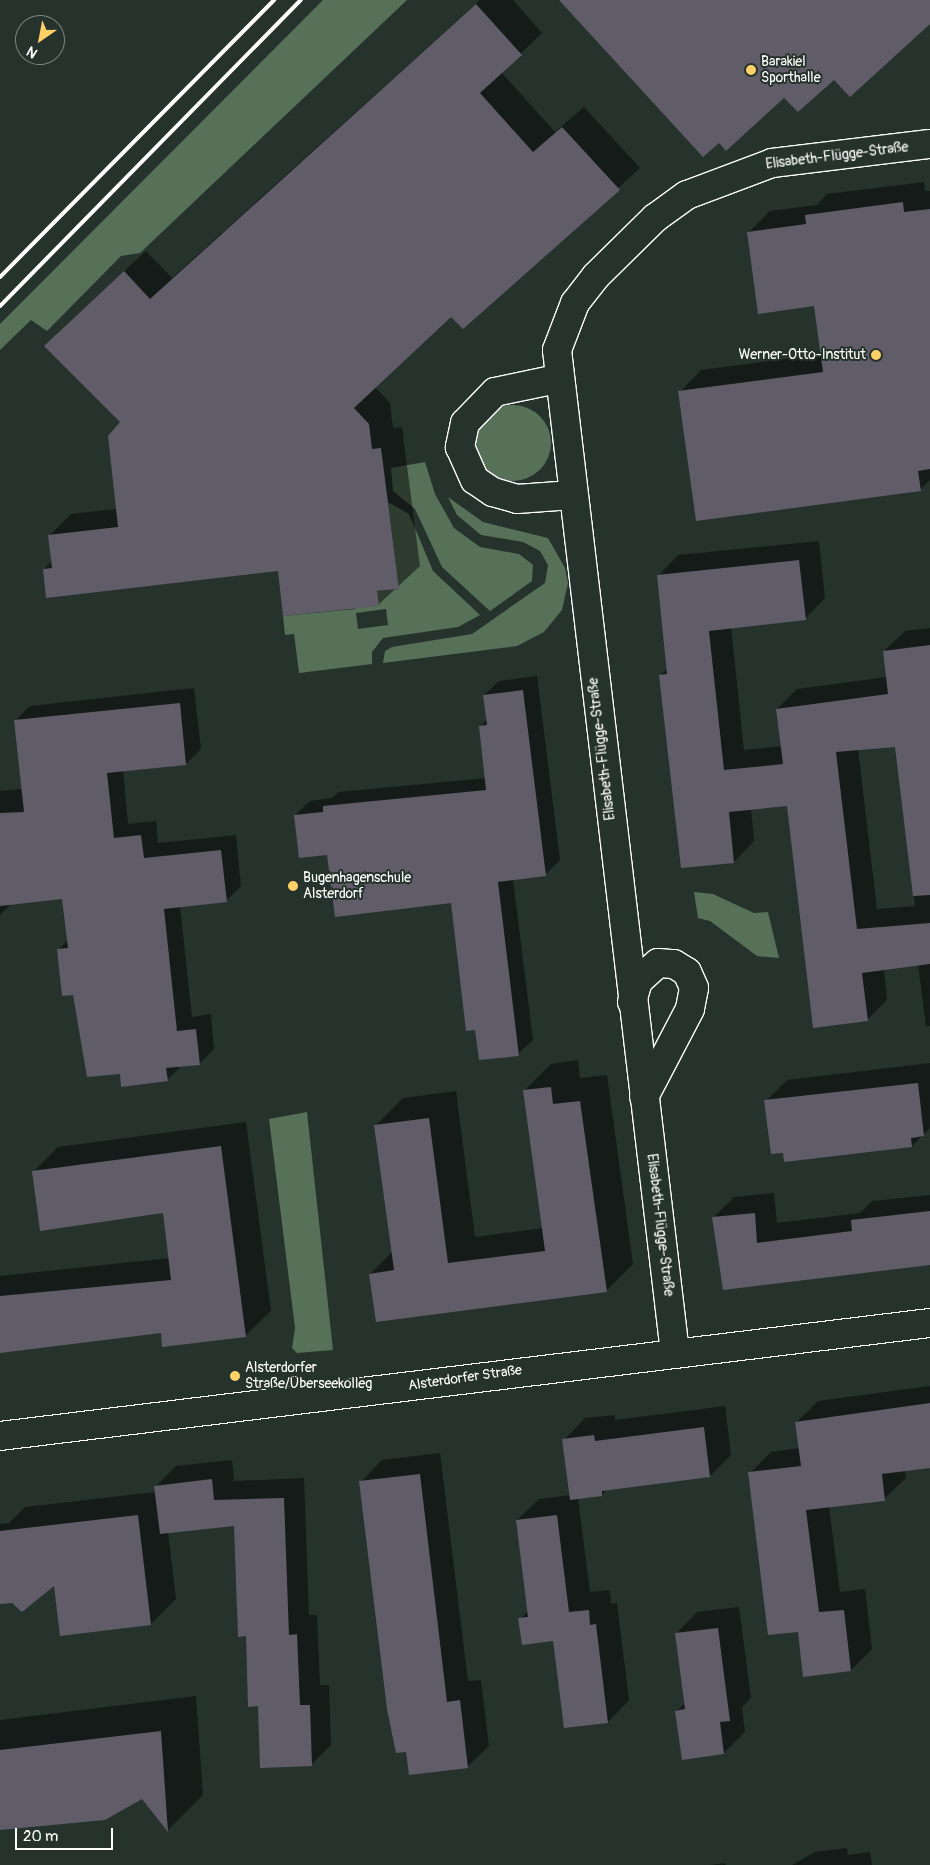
<!DOCTYPE html>
<html>
<head>
<meta charset="utf-8">
<style>
	body { margin:0 }
	#map { position:relative; width:930px; height:1865px; overflow:hidden; background:#26332d; font-family:Pangolin,sans-serif }
	div>[style] { position:absolute }
	[style*='--x'] { left:calc(var(--x)*1px); top:calc(var(--y)*1px); width:calc(var(--w)*1px); rotate:calc(var(--a)*1deg) }
	.green>* { inset:0; background:#567158 }
	.round { border-radius:50% }
	.shadow>* { inset:0; background:#0007 }
	.building>* { inset:0; background:#605d68 }
	.roads { filter:drop-shadow(1px 0 #fff) drop-shadow(-1px 0 #fff) drop-shadow(0 1px #fff) drop-shadow(0 -1px #fff) }
	.street>* { height:28px; margin:-14px; padding:0 14px; transform-origin:14px; border-radius:14px; background:#26332d }
	.secondary>* { height:28px; margin:-14px; padding:0 14px; transform-origin:14px; border-radius:14px; background:#26332d }
	.rail>* { height:4px; margin:-2px; padding:0 2px; transform-origin:2px; border-radius:2px; background:#fff }
	.dots>* { width:14px; height:14px; translate:-50% -50%; box-sizing:border-box; border:2px solid #26332d; border-radius:50% }
	span { translate:-50% -50%; white-space:nowrap; text-align:center; line-height:1.15; -webkit-text-stroke:4px #26332d; paint-order:stroke }
	.poi-label { font-size:14px; color:#fff }
	.left { translate:0 -50%; text-align:left }
	.right { translate:-100% -50%; text-align:right }
	.street-label { font-size:14px; color:#fff }
	.north { position:absolute; left:15px; top:15px; width:50px; height:50px; box-sizing:border-box; background:#26332d; border:1px solid #7d8581; border-radius:50%; rotate:213deg; font-size:14px; font-weight:700; line-height:20px; text-align:center; color:#fff }
	.north::after { content:''; display:block; margin:auto; width:18px; height:22px; background:#ffd166; clip-path:polygon(50% 0,100% 100%,50% 72%,0 100%) }
	.scale { position:absolute; left:15px; top:1828px; width:98px; height:22px; box-sizing:border-box; border:2px solid #fff; border-top:0; padding-left:6px; font-size:15px; line-height:18px; white-space:nowrap; color:#fff; -webkit-text-stroke:4px #26332d; paint-order:stroke }
</style>
</head>
<body>
<div id="map">
	<div class="green">
		<div style="clip-path:polygon(323px 0,407px 0,140px 253px,121px 256px,47px 331px,31px 320px,0 350px,0 324px)"></div>
		<div class="round" style="left:475px;top:405px;width:76px;height:76px"></div>
		<div style="clip-path:polygon(425px 462px,435px 494px,454px 528px,480px 547px,519px 554px,533px 565px,532px 581px,490px 611px,442px 567px,415px 509px,393px 491px,391px 468px)"></div>
		<div style="clip-path:polygon(448px 497px,483px 522px,548px 538px,565px 568px,568px 583px,562px 610px,544px 632px,517px 646px,383px 663px,385px 651px,392px 647px,472px 634px,545px 583px,548px 565px,540px 551px,523px 542px,481px 535px,457px 515px)"></div>
		<div style="clip-path:polygon(evenodd,388px 502px,409px 514px,433px 571px,480px 615px,458px 627px,383px 638px,372px 652px,372px 664px,299px 673px,294px 634px,285px 635px,283px 616px,355px 609px,354px 594px,399px 589px,388px 502px,386px 609px,388px 625px,358px 629px,356px 613px,386px 609px)"></div>
		<div style="clip-path:polygon(694px 892px,713px 894px,754px 913px,768px 912px,779px 958px,757px 956px,710px 921px,698px 918px)"></div>
		<div style="clip-path:polygon(307px 1112px,333px 1350px,297px 1353px,292px 1348px,295px 1328px,269px 1119px)"></div>
	</div>
	<div class="shadow">
		<div style="clip-path:polygon(480px 0,513px 0,542px 33px,501px 72px,555px 132px,584px 107px,640px 168px,463px 328px,451px 315px,375px 387px,390px 403px,393px 428px,402px 427px,420px 566px,378px 605px,279px 569px,44px 569px,52px 561px,50px 535px,71px 514px,117px 509px,122px 422px,66px 325px,146px 251px,172px 278px)"></div>
		<div style="clip-path:polygon(924px 182px,925px 191px,930px 191px,930px 480px,920px 490px,680px 392px,701px 370px,822px 354px,816px 305px,749px 232px,770px 211px,817px 205px,827px 194px)"></div>
		<div style="clip-path:polygon(evenodd,819px 541px,825px 598px,805px 619px,731px 627px,744px 750px,782px 746px,777px 709px,797px 689px,887px 677px,884px 651px,905px 631px,930px 628px,930px 1026px,926px 1026px,918px 964px,884px 969px,887px 1000px,867px 1020px,788px 805px,751px 809px,754px 841px,734px 862px,682px 867px,661px 675px,668px 668px,658px 576px,678px 555px,819px 541px,896px 746px,915px 906px,877px 909px,858px 749px,896px 746px)"></div>
		<div style="clip-path:polygon(537px 676px,560px 860px,545px 875px,513px 879px,533px 1040px,518px 1054px,476px 1029px,452px 902px,329px 854px,295px 815px,310px 801px,332px 798px,339px 792px,486px 778px,480px 727px,487px 719px,484px 695px,499px 681px)"></div>
		<div style="clip-path:polygon(194px 688px,201px 749px,186px 764px,123px 770px,128px 824px,156px 821px,158px 843px,236px 835px,241px 886px,226px 901px,180px 906px,192px 1017px,211px 1014px,214px 1049px,199px 1064px,182px 1065px,167px 1080px,121px 1072px,74px 994px,58px 950px,68px 940px,63px 897px,12px 903px,0 915px,0 791px,22px 789px,15px 721px,30px 706px)"></div>
		<div style="clip-path:polygon(578px 1060px,580px 1078px,607px 1075px,633px 1264px,606px 1291px,370px 1274px,392px 1252px,376px 1125px,403px 1098px,456px 1091px,475px 1237px,543px 1228px,524px 1091px,551px 1064px)"></div>
		<div style="clip-path:polygon(930px 1063px,930px 1128px,912px 1146px,784px 1151px,766px 1101px,787px 1080px)"></div>
		<div style="clip-path:polygon(246px 1122px,271px 1311px,245px 1336px,162px 1331px,0 1352px,0 1276px,170px 1258px,164px 1212px,33px 1172px,58px 1147px)"></div>
		<div style="clip-path:polygon(774px 1193px,777px 1223px,860px 1213px,872px 1201px,930px 1195px,930px 1263px,724px 1289px,714px 1217px,734px 1197px)"></div>
		<div style="clip-path:polygon(930px 1386px,930px 1467px,905px 1470px,906px 1478px,884px 1499px,829px 1506px,840px 1592px,865px 1589px,872px 1649px,851px 1670px,799px 1630px,750px 1473px,771px 1452px,800px 1448px,797px 1422px,818px 1401px)"></div>
		<div style="clip-path:polygon(725px 1406px,731px 1455px,710px 1476px,607px 1489px,602px 1495px,578px 1498px,590px 1592px,610px 1590px,611px 1604px,617px 1603px,629px 1700px,608px 1722px,554px 1640px,520px 1619px,529px 1610px,517px 1520px,539px 1499px,571px 1495px,564px 1440px,585px 1418px,615px 1415px,615px 1420px)"></div>
		<div style="clip-path:polygon(440px 1453px,468px 1681px,481px 1680px,489px 1746px,467px 1767px,407px 1750px,361px 1482px,382px 1460px)"></div>
		<div style="clip-path:polygon(232px 1460px,234px 1481px,304px 1478px,309px 1615px,317px 1615px,320px 1685px,329px 1685px,331px 1745px,311px 1765px,259px 1705px,235px 1525px,168px 1532px,176px 1599px,151px 1624px,61px 1635px,55px 1584px,0 1598px,0 1524px,9px 1523px,25px 1507px,156px 1492px,156px 1486px,176px 1466px)"></div>
		<div style="clip-path:polygon(739px 1607px,751px 1698px,742px 1707px,745px 1732px,724px 1753px,677px 1711px,685px 1703px,676px 1634px,697px 1612px)"></div>
		<div style="clip-path:polygon(196px 1696px,203px 1795px,168px 1830px,143px 1797px,0 1829px,0 1720px)"></div>
		<div style="clip-path:polygon(847px 1848px,848px 1855px,870px 1852px,872px 1865px,792px 1865px,815px 1852px)"></div>
		<div style="clip-path:polygon(725px 1863px,726px 1865px,710px 1865px)"></div>
	</div>
	<div class="building">
		<div style="clip-path:polygon(559px 0,930px 0,930px 24px,850px 97px,834px 80px,798px 112px,784px 98px,726px 151px,719px 143px,703px 157px)"></div>
		<div style="clip-path:polygon(476px 4px,522px 55px,480px 93px,533px 152px,562px 127px,620px 190px,463px 329px,451px 317px,354px 408px,369px 424px,372px 449px,381px 448px,399px 589px,377px 591px,379px 606px,283px 616px,278px 571px,46px 598px,43px 569px,52px 568px,48px 535px,118px 527px,108px 436px,120px 422px,44px 346px,124px 271px,150px 299px)"></div>
		<div style="clip-path:polygon(903px 202px,904px 212px,930px 209px,930px 469px,918px 471px,921px 491px,696px 521px,678px 391px,823px 372px,814px 306px,758px 314px,747px 232px,806px 224px,805px 215px)"></div>
		<div style="clip-path:polygon(799px 560px,806px 620px,709px 631px,724px 770px,783px 764px,776px 709px,888px 694px,883px 651px,930px 645px,930px 895px,913px 896px,895px 747px,836px 752px,857px 929px,930px 923px,930px 964px,862px 973px,868px 1021px,813px 1028px,787px 806px,729px 812px,734px 863px,681px 868px,659px 675px,667px 674px,657px 575px)"></div>
		<div style="clip-path:polygon(523px 690px,546px 876px,498px 882px,519px 1056px,479px 1060px,475px 1030px,466px 1031px,451px 903px,335px 917px,327px 855px,299px 858px,294px 815px,323px 812px,323px 806px,486px 790px,479px 726px,487px 725px,483px 695px)"></div>
		<div style="clip-path:polygon(180px 703px,186px 765px,107px 773px,114px 838px,141px 835px,144px 858px,221px 850px,227px 902px,164px 909px,177px 1031px,196px 1029px,200px 1065px,166px 1068px,168px 1081px,121px 1087px,120px 1074px,87px 1077px,73px 995px,62px 996px,57px 949px,68px 948px,62px 899px,0 906px,0 813px,24px 812px,14px 720px)"></div>
		<div style="clip-path:polygon(918px 1083px,924px 1136px,911px 1138px,912px 1147px,784px 1162px,783px 1153px,771px 1154px,764px 1100px)"></div>
		<div style="clip-path:polygon(551px 1087px,553px 1104px,580px 1101px,607px 1292px,376px 1322px,369px 1274px,394px 1270px,374px 1125px,429px 1118px,448px 1263px,545px 1251px,523px 1090px)"></div>
		<div style="clip-path:polygon(221px 1146px,246px 1337px,162px 1347px,161px 1333px,0 1353px,0 1296px,171px 1280px,163px 1213px,40px 1231px,32px 1171px)"></div>
		<div style="clip-path:polygon(930px 1211px,930px 1265px,723px 1290px,712px 1217px,755px 1213px,757px 1243px,852px 1231px,851px 1220px)"></div>
		<div style="clip-path:polygon(930px 1403px,930px 1468px,882px 1474px,885px 1501px,806px 1510px,819px 1612px,844px 1610px,851px 1671px,803px 1677px,798px 1632px,768px 1635px,748px 1472px,801px 1466px,795px 1422px)"></div>
		<div style="clip-path:polygon(704px 1427px,710px 1477px,602px 1491px,602px 1496px,570px 1500px,562px 1439px,594px 1435px,595px 1441px)"></div>
		<div style="clip-path:polygon(420px 1474px,447px 1702px,460px 1700px,468px 1768px,409px 1775px,406px 1752px,396px 1753px,387px 1709px,359px 1481px)"></div>
		<div style="clip-path:polygon(212px 1479px,214px 1500px,284px 1498px,289px 1635px,297px 1634px,300px 1705px,310px 1705px,312px 1766px,260px 1768px,258px 1706px,248px 1707px,246px 1636px,238px 1637px,234px 1526px,160px 1534px,154px 1486px)"></div>
		<div style="clip-path:polygon(138px 1515px,151px 1625px,60px 1636px,54px 1586px,22px 1612px,12px 1603px,0 1604px,0 1531px)"></div>
		<div style="clip-path:polygon(557px 1515px,569px 1612px,589px 1610px,590px 1625px,596px 1624px,608px 1723px,564px 1728px,553px 1641px,522px 1645px,518px 1618px,528px 1617px,516px 1520px)"></div>
		<div style="clip-path:polygon(718px 1628px,730px 1721px,720px 1722px,724px 1754px,682px 1760px,675px 1711px,685px 1709px,675px 1633px)"></div>
		<div style="clip-path:polygon(161px 1731px,168px 1832px,142px 1799px,105px 1820px,0 1830px,0 1750px)"></div>
	</div>
	<div class="roads">
		<div class="street">
			<div style="--x:557;--y:379;--w:63;--a:168.2"></div>
			<div style="--x:495;--y:392;--w:43;--a:134.1"></div>
			<div style="--x:465;--y:423;--w:25;--a:102"></div>
			<div style="--x:460;--y:447;--w:36;--a:66"></div>
			<div style="--x:475;--y:480;--w:22;--a:34"></div>
			<div style="--x:493;--y:492;--w:25;--a:16"></div>
			<div style="--x:517;--y:499;--w:55;--a:-4.2"></div>
			<div style="--x:632;--y:1002;--w:22;--a:-74"></div>
			<div style="--x:638;--y:981;--w:27;--a:-42"></div>
			<div style="--x:658;--y:963;--w:16;--a:4"></div>
			<div style="--x:674;--y:964;--w:15;--a:32"></div>
			<div style="--x:687;--y:972;--w:17;--a:66"></div>
			<div style="--x:694;--y:988;--w:21;--a:101"></div>
			<div style="--x:690;--y:1009;--w:99;--a:117.6"></div>
			<div style="--x:675;--y:1353;--w:1010;--a:-96.71"></div>
			<div style="--x:557;--y:350;--w:50;--a:-69"></div>
			<div style="--x:575;--y:303;--w:34;--a:-52"></div>
			<div style="--x:596;--y:276;--w:83;--a:-44.5"></div>
			<div style="--x:655;--y:218;--w:39;--a:-36"></div>
			<div style="--x:687;--y:195;--w:91;--a:-20.6"></div>
			<div style="--x:772;--y:163;--w:159;--a:-6.9"></div>
		</div>
		<div class="secondary">
			<div style="--x:0;--y:1436;--w:937;--a:-6.93"></div>
		</div>
	</div>
	<div class="rail">
		<div style="--x:0;--y:277;--w:390;--a:-45.3"></div>
		<div style="--x:0;--y:306;--w:429;--a:-45.5"></div>
	</div>
	<div class="dots">
		<div style="left:751px;top:70px;background:#ffd166"></div>
		<div style="left:876px;top:355px;background:#ffd166"></div>
		<div style="left:293px;top:886px;background:#ffd166"></div>
		<div style="left:235px;top:1376px;background:#ffd166"></div>
	</div>
	<div class="poi-label">
		<span class="left" style="left:761px;top:70px">Barakiel<br>Sporthalle</span>
		<span class="right" style="left:866px;top:355px">Werner-Otto-Institut</span>
		<span class="left" style="left:303px;top:886px">Bugenhagenschule<br>Alsterdorf</span>
		<span class="left" style="left:245px;top:1376px">Alsterdorfer<br>Straße/Überseekolleg</span>
	</div>
	<div class="street-label">
		<span style="left:837px;top:156px;rotate:-7deg">Elisabeth-Flügge-Straße</span>
		<span style="left:602px;top:749px;rotate:-97deg">Elisabeth-Flügge-Straße</span>
		<span style="left:660px;top:1225px;rotate:83deg">Elisabeth-Flügge-Straße</span>
		<span style="left:465px;top:1378px;rotate:-8deg">Alsterdorfer Straße</span>
	</div>
	<div class="north">N</div>
	<div class="scale">20 m</div>
</div>
</body>
</html>
